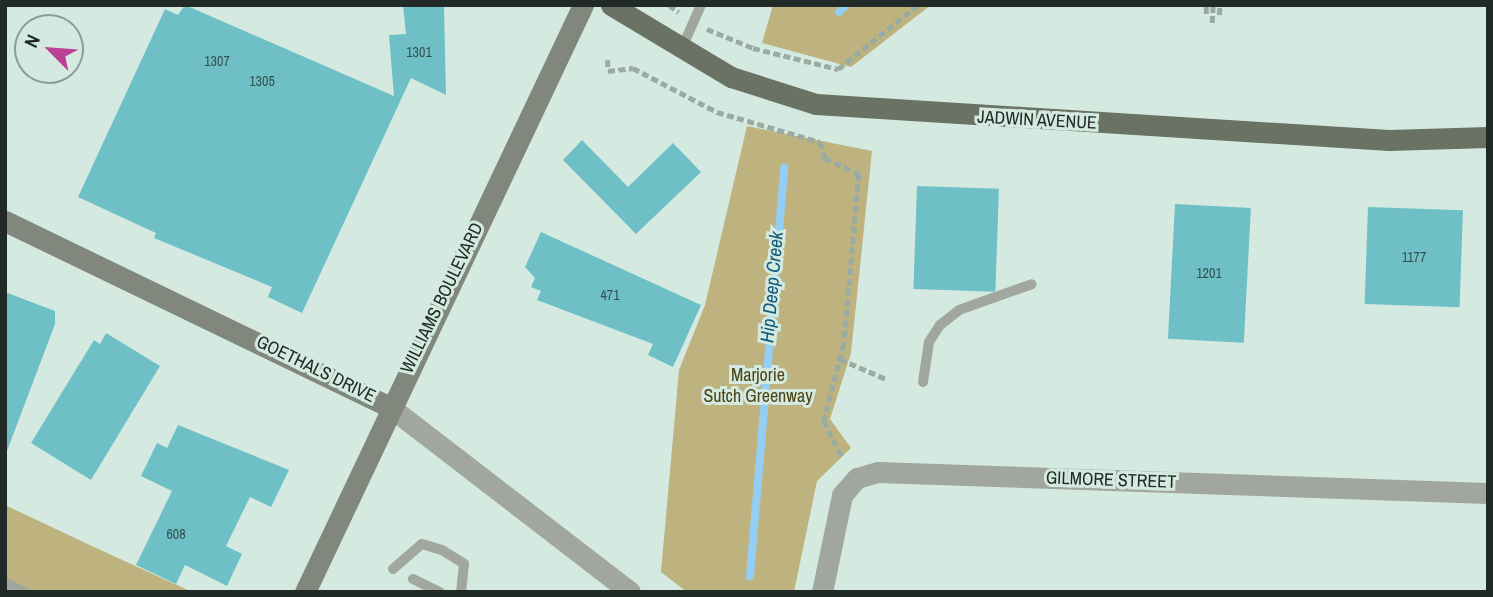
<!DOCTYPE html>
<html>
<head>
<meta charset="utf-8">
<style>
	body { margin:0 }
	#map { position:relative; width:1493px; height:597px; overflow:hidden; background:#d4eae0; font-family:"Archivo Narrow",sans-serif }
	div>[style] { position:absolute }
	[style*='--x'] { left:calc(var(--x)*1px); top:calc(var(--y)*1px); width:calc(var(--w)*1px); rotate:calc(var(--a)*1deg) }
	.green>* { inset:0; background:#beb27f }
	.stream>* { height:8px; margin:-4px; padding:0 4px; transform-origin:4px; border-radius:4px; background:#93cff4 }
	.building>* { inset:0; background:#6ec0c6; transform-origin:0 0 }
	.path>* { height:4.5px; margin-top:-2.25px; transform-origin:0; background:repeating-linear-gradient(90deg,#99aba3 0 7px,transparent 0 10.5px) }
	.lane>* { height:10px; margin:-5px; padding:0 5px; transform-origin:5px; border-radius:5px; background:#a1a69e }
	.street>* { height:21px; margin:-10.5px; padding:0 10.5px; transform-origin:10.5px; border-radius:10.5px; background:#a1a69e }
	.secondary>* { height:21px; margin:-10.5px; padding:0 10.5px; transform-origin:10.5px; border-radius:10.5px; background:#81877c }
	.primary>* { height:21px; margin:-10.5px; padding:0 10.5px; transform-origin:10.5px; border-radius:10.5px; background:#6a7263 }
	span { translate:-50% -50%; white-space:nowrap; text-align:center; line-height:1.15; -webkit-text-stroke:6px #d4eae0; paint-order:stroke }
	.number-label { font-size:14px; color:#34504e }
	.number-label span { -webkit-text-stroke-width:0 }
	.street-label { font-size:18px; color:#212a26 }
	.park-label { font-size:18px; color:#4e4314 }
	.water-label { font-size:19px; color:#10597d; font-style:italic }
	.frame { position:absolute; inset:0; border:7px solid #212a26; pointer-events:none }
	.north { position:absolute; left:14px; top:14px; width:70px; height:70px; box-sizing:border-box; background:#d4eae0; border:2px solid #8c9d96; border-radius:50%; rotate:295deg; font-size:19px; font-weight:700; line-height:28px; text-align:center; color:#212a26 }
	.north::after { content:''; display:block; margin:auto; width:24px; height:32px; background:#b94196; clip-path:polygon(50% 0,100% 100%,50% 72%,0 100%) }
</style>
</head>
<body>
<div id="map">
	<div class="green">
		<div style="clip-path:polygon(773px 5px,931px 5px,851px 67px,762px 43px)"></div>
		<div style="clip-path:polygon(747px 126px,872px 151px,851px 353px,830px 419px,851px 448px,817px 481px,794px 592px,687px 592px,661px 572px,679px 370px,705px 305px)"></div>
		<div style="clip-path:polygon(5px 505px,94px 547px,192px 592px,5px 592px)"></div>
	</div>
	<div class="stream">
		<div style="--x:839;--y:12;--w:10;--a:-45"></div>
		<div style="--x:750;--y:576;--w:410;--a:-85.2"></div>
	</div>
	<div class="building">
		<div style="clip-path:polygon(185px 5px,394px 96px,389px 35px,406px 34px,403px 5px,444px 5px,446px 95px,411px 78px,302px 313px,268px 297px,272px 287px,154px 238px,156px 233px,78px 197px,165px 9px,178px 15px)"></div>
		<div style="clip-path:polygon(582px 140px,628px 187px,673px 143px,701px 172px,636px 234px,563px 160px)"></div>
		<div style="left:917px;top:186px;width:82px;height:103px;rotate:2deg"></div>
		<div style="left:1175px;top:204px;width:76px;height:135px;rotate:3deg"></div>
		<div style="left:1368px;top:207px;width:95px;height:97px;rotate:2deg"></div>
		<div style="clip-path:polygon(541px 232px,701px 305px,673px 367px,648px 355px,653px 344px,537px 300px,541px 291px,531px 287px,535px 278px,525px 267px)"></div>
		<div style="clip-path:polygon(5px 292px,55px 311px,55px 324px,7px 451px)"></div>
		<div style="clip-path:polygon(106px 333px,160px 366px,91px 480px,31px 443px,94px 340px,100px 344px)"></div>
		<div style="clip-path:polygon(178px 425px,289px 470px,271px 507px,250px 497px,226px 546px,242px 554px,227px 586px,185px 565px,176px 584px,136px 565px,172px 491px,141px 476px,157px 443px,167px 448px)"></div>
	</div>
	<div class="path">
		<div style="--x:669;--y:5;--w:12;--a:35"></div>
		<div style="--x:1206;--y:14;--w:9;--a:-90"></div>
		<div style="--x:1219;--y:15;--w:10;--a:-84"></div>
		<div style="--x:1212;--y:23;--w:18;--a:-87"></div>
		<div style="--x:707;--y:29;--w:50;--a:22.4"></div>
		<div style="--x:753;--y:48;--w:88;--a:13.9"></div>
		<div style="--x:838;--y:69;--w:102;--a:-38.7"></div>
		<div style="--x:608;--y:60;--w:11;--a:90"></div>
		<div style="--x:608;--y:71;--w:25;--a:-7"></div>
		<div style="--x:633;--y:68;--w:95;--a:27.6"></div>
		<div style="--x:717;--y:112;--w:107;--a:16.2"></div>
		<div style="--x:820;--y:142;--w:17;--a:73"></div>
		<div style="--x:825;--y:158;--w:38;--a:25"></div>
		<div style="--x:859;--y:174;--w:171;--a:95"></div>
		<div style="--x:844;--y:344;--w:80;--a:104.6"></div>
		<div style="--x:824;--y:421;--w:41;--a:64.1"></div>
		<div style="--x:840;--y:359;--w:50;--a:23.5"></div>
	</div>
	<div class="lane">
		<div style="--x:681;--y:50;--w:49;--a:-66"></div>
		<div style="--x:923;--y:382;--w:40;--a:-81.5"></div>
		<div style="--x:929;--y:342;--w:20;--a:-57"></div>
		<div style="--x:940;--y:325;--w:24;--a:-38"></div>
		<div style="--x:959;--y:310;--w:77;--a:-19.6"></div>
		<div style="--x:393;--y:569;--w:38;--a:-41"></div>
		<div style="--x:422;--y:544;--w:21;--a:17"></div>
		<div style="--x:442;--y:550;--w:26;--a:32"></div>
		<div style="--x:464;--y:564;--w:28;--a:96"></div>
		<div style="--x:413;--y:579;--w:30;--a:26"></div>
		<div style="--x:5;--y:583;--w:21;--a:25"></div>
	</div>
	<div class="street">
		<div style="--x:390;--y:407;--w:303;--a:37.6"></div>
		<div style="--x:822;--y:592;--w:99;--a:-78.3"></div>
		<div style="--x:842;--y:495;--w:23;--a:-49"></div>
		<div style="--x:857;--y:478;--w:22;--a:-16"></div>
		<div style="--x:878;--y:472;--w:610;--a:1.97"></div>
	</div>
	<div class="secondary">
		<div style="--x:5;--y:221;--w:428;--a:25.8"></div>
		<div style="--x:305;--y:592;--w:650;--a:-64.66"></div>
	</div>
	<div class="primary">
		<div style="--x:611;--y:5;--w:140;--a:31"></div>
		<div style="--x:731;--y:77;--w:89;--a:17.6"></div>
		<div style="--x:816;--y:104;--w:574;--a:3.6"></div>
		<div style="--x:1389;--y:140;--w:99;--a:-1.7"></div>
	</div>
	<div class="number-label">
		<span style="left:419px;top:52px">1301</span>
		<span style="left:217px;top:61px">1307</span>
		<span style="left:262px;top:81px">1305</span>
		<span style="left:1414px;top:257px">1177</span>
		<span style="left:1209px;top:273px">1201</span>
		<span style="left:610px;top:295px">471</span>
		<span style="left:176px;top:534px">608</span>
	</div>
	<div class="street-label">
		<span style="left:1037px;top:120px;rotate:3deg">JADWIN AVENUE</span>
		<span style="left:442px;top:298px;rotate:-64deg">WILLIAMS BOULEVARD</span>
		<span style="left:316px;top:369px;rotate:26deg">GOETHALS DRIVE</span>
		<span style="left:1111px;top:480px;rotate:2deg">GILMORE STREET</span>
	</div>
	<div class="park-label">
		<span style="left:758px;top:386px">Marjorie<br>Sutch Greenway</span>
	</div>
	<div class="water-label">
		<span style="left:772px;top:287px;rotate:-85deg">Hip Deep Creek</span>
	</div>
	<div class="frame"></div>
	<div class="north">N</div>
</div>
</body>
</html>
